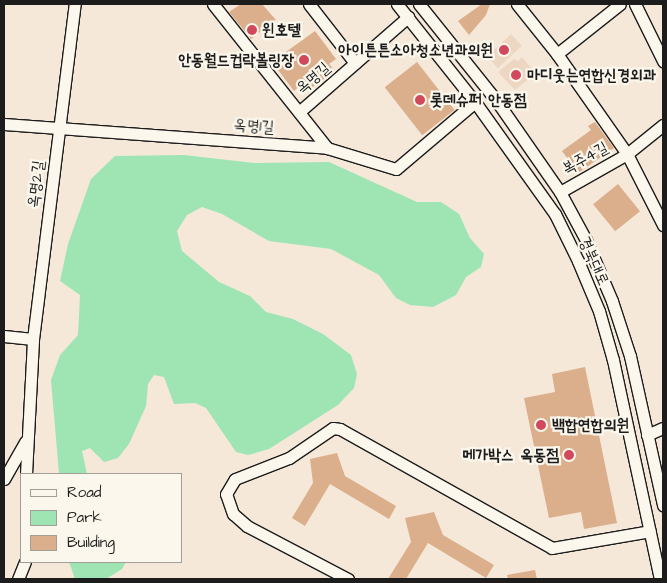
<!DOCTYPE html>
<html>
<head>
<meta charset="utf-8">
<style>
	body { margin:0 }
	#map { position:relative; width:667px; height:583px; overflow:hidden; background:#f5e8d9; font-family:"Architects Daughter","Poor Story",sans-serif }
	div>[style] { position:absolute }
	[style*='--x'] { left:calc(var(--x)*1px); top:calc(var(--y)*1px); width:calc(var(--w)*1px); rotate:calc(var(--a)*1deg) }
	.built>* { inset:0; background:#edd7c2; transform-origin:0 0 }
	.green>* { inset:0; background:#9ee5b3 }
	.building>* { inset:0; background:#dbae8c; transform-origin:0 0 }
	.roads { filter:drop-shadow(1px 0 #1c1c1c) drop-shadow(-1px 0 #1c1c1c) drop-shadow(0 1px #1c1c1c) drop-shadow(0 -1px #1c1c1c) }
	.minor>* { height:11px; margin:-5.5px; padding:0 5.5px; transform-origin:5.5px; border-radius:5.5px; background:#fbf7ec }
	.dots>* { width:14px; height:14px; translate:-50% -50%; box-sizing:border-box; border:2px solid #fbf7ec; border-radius:50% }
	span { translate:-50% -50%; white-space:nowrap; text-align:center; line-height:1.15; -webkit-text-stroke:4.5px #fbf7ec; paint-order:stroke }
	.poi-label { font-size:16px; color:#1c1c1c; font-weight:700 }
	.left { translate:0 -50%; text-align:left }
	.right { translate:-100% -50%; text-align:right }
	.street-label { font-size:16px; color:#1c1c1c }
	.frame { position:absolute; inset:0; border:5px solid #1c1c1c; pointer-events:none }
	.legend { position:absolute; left:20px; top:473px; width:162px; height:90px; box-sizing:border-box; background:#fbf7ec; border:1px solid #a29f99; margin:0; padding:6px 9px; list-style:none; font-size:15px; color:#1c1c1c }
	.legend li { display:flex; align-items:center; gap:10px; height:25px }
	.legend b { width:25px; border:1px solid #a29f99 }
</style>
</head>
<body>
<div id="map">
	<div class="built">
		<div style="left:511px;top:34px;width:16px;height:33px;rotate:47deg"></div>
		<div style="clip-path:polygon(522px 57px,532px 69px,531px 77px,515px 90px,498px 72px,514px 59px,518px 61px)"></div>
	</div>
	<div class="green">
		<div style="clip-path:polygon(184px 155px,254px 163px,329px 162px,417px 202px,441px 202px,459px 214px,470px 238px,484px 254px,481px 267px,466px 277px,456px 295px,433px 307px,410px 305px,396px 298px,379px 275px,331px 249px,269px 241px,222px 214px,202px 207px,187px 215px,177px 231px,182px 251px,219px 282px,250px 296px,266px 312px,293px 319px,323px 334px,351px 355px,357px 374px,354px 388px,338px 405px,269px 449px,248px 455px,236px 452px,206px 408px,195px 403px,174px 404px,164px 377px,154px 375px,148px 384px,146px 406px,129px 444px,118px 458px,104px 462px,90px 448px,82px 451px,87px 474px,59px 474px,51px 380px,60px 355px,78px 335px,80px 295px,60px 281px,68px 244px,91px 179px,115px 156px)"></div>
		<div style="clip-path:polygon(69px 562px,126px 562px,122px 569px,106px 579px,75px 579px)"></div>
	</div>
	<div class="building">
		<div style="clip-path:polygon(241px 4px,262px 4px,276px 20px,251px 39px,229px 12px)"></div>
		<div style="clip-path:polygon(482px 4px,490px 4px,486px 15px,469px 35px,458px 21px)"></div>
		<div style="clip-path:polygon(315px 31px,336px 59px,329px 64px,335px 71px,310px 89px,304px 82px,294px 91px,272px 62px)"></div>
		<div style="left:417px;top:62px;width:61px;height:41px;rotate:52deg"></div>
		<div style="clip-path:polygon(595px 122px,614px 148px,578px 173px,562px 151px,591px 130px,588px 126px)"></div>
		<div style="left:618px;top:184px;width:35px;height:32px;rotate:51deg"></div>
		<div style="clip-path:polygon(585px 367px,617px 523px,584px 529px,581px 512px,549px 518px,524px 398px,555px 392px,552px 374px)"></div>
		<div style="clip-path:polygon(337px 453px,345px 476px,396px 506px,389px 519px,330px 484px,305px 526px,292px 518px,313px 483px,310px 459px)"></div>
		<div style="clip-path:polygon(434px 512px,443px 535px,494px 565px,486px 578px,428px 543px,406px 579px,388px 579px,411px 542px,405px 518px)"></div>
		<div style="clip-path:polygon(535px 570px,537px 579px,508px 579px,507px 575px)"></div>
	</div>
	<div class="roads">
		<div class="minor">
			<div style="--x:213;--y:4;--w:184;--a:51.6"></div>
			<div style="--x:309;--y:4;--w:75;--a:52.1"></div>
			<div style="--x:397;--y:4;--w:125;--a:51.5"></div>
			<div style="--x:475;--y:102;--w:138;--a:54.5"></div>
			<div style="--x:555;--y:214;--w:52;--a:63.9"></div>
			<div style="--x:578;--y:261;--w:54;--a:67.2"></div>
			<div style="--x:599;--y:311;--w:51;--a:74.1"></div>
			<div style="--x:613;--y:360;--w:224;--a:77.9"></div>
			<div style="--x:419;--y:4;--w:123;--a:51.3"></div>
			<div style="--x:496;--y:100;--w:112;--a:55.2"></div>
			<div style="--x:560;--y:192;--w:55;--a:61.6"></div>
			<div style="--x:586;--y:240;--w:66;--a:66.9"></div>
			<div style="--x:612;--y:301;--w:58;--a:71.9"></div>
			<div style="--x:630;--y:356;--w:153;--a:77.5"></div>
			<div style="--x:517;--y:4;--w:64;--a:51.3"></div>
			<div style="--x:557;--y:54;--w:122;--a:55"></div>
			<div style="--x:627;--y:154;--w:80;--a:63.1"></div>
			<div style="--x:635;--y:4;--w:64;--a:63.8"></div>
			<div style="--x:557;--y:54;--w:80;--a:-38.4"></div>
			<div style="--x:299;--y:112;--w:145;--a:-41.1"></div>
			<div style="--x:4;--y:124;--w:324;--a:4.2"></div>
			<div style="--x:327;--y:148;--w:72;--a:16.9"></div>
			<div style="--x:396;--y:169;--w:104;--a:-40.3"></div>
			<div style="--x:560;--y:192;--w:77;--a:-29.6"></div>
			<div style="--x:627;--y:154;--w:46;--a:-38.9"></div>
			<div style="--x:4;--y:336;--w:29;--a:6"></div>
			<div style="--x:647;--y:435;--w:17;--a:-24"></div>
			<div style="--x:26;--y:474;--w:135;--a:-87"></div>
			<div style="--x:33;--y:339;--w:338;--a:-82.9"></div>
			<div style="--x:4;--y:479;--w:43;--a:-60.4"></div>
			<div style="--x:18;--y:579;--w:18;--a:-68"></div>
			<div style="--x:348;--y:579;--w:114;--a:-152.3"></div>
			<div style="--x:247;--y:526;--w:18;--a:-139"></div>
			<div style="--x:233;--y:514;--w:21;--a:-109"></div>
			<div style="--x:226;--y:494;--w:17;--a:-59"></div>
			<div style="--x:235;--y:479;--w:58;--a:-21.3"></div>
			<div style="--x:289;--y:458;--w:53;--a:-34.3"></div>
			<div style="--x:333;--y:428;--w:7;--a:8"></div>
			<div style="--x:340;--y:429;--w:243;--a:29.3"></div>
			<div style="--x:552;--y:548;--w:99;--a:-9.8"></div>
		</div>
	</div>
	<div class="dots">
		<div style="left:252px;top:30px;background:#d1495b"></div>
		<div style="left:504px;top:50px;background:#d1495b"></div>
		<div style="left:304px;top:60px;background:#d1495b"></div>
		<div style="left:516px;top:75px;background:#d1495b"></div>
		<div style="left:420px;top:100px;background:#d1495b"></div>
		<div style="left:541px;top:425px;background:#d1495b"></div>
		<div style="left:569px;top:455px;background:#d1495b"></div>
	</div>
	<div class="poi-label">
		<span class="left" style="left:262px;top:30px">윈호텔</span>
		<span class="right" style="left:493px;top:50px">아이튼튼소아청소년과의원</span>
		<span class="right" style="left:294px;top:60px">안동월드컵락볼링장</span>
		<span class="left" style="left:527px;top:75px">마디웃는연합신경외과</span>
		<span class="left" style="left:430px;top:100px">롯데슈퍼 안동점</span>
		<span class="left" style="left:552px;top:425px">백합연합의원</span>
		<span class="right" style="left:559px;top:455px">메가박스 옥동점</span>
	</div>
	<div class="street-label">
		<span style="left:313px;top:78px;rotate:-41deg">옥명길</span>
		<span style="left:254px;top:126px;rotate:4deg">옥명1길</span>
		<span style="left:585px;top:158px;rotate:-29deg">복주4길</span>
		<span style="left:36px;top:184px;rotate:-83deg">옥명2길</span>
		<span style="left:594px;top:261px;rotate:66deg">경북대로</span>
	</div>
	<div class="frame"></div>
	<ul class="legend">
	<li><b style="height:6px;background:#fbf7ec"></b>Road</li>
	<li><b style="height:14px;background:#9ee5b3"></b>Park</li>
	<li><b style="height:14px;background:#dbae8c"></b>Building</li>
	</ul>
</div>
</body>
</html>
